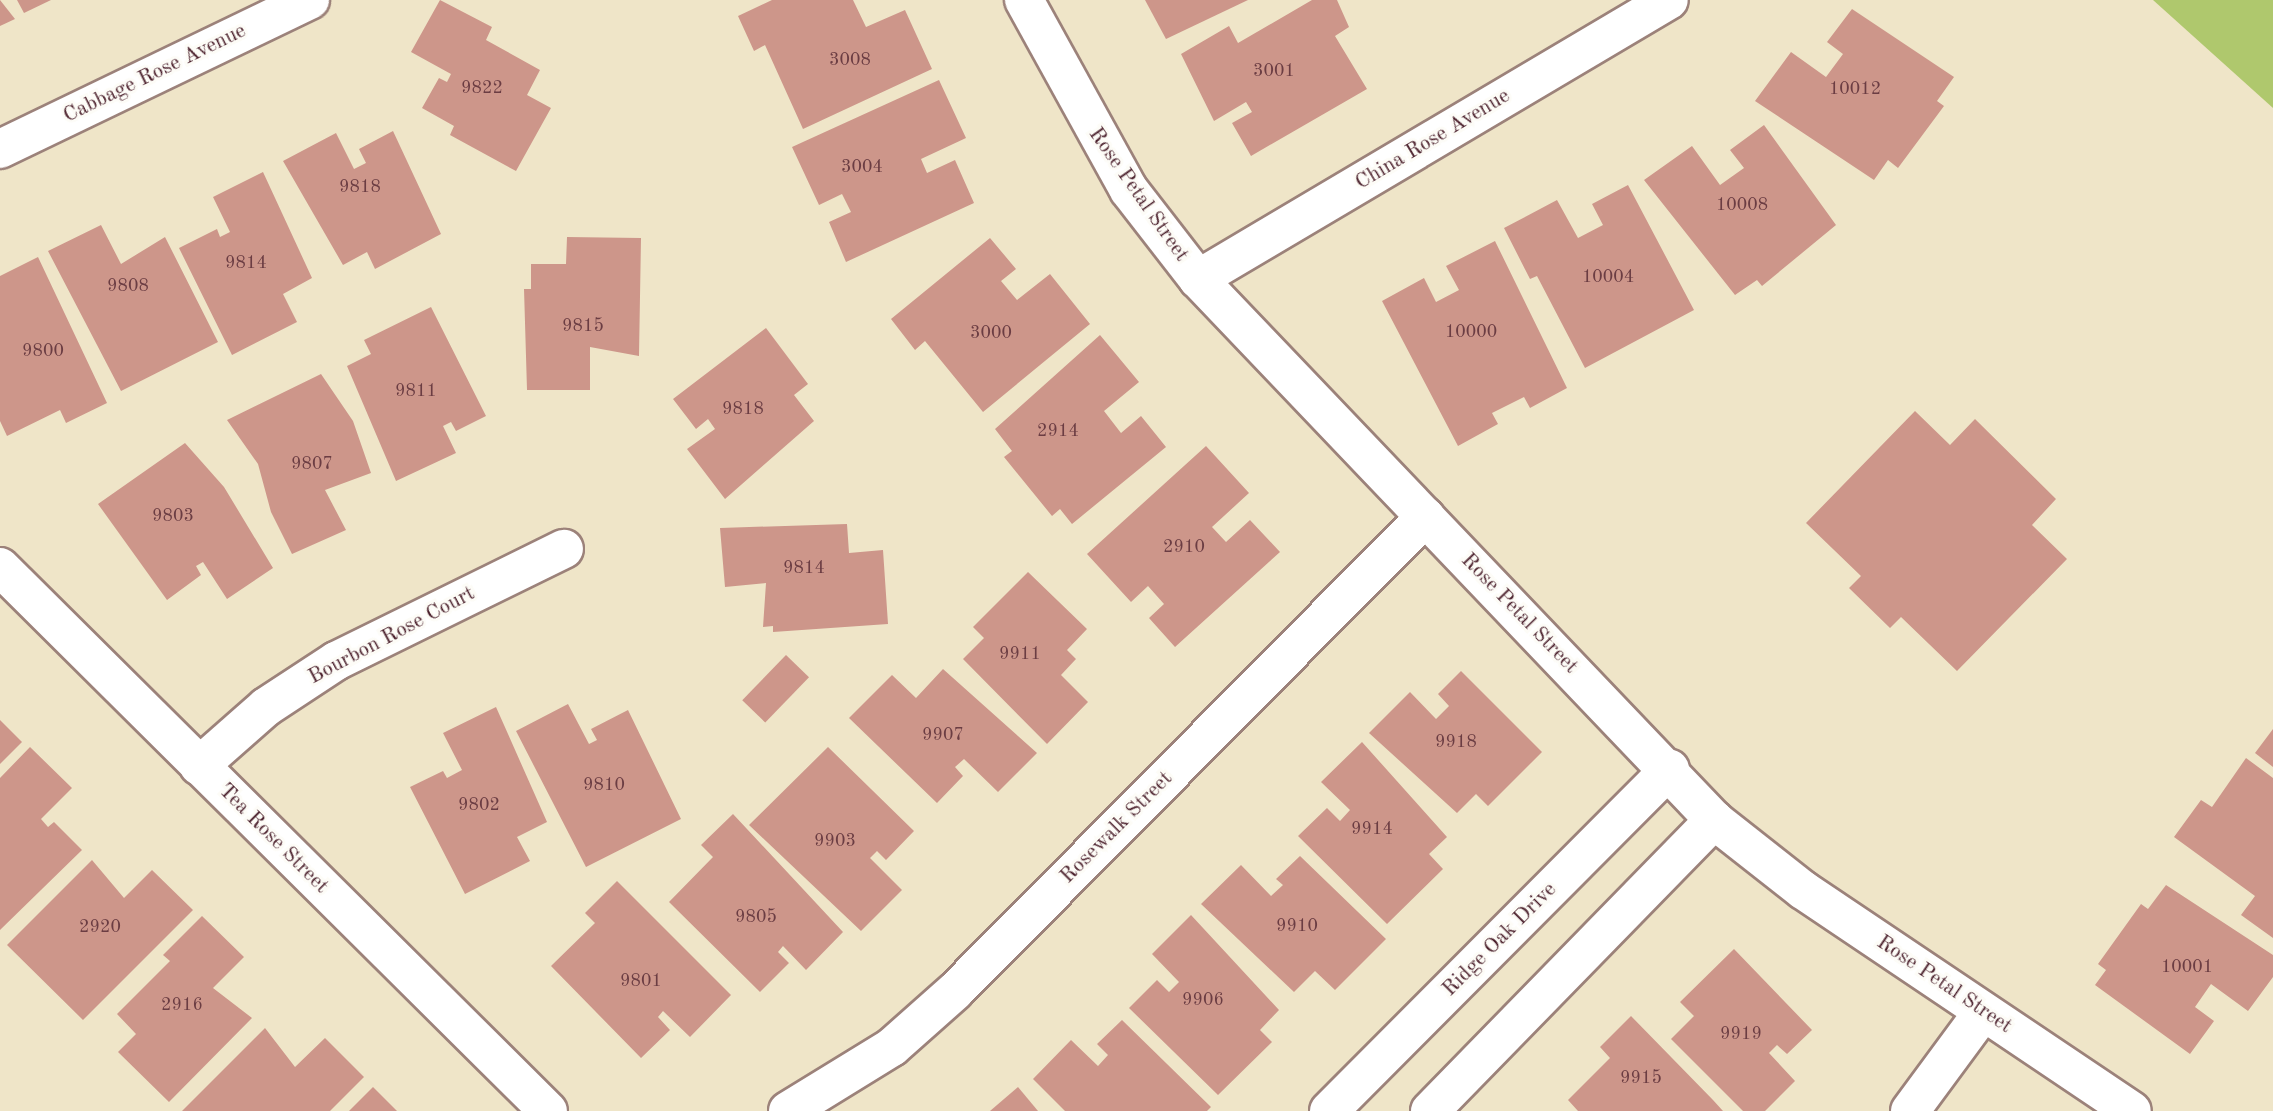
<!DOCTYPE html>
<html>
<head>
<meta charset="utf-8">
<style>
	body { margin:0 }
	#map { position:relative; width:2273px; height:1111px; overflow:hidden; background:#efe5c8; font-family:"Old Standard TT",serif }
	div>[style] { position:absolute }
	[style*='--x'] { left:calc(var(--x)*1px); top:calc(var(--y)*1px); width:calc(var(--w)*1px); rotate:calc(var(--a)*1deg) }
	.green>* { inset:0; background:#afc86d }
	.building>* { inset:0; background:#cd968a; transform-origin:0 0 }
	.roads { filter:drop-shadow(2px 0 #9c827a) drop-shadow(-2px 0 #9c827a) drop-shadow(0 2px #9c827a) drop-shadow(0 -2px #9c827a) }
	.minor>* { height:38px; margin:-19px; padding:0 19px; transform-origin:19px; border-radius:19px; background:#fff }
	span { translate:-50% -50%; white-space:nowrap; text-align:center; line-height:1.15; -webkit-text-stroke:6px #fdfcf7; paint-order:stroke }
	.number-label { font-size:18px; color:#6b3d43 }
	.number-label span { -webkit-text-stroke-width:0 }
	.street-label { font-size:21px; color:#4a1f2b }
</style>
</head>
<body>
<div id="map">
	<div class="green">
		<div style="clip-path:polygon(2153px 0,2273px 0,2273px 108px)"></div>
	</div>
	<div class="building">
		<div style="clip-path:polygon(0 0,15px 19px,0 26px)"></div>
		<div style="clip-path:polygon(17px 0,51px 0,24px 13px)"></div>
		<div style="clip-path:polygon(440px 0,492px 27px,486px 40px,540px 70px,527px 95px,551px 108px,516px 171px,450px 135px,454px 126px,422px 108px,439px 78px,447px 82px,451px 74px,411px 52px)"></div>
		<div style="clip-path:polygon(772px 0,853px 0,866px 27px,905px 10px,932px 69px,803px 129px,765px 45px,754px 51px,738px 16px)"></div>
		<div style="clip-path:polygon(1145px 0,1248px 0,1166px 39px)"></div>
		<div style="clip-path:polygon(1312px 0,1337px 0,1349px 27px,1335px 36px,1367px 89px,1251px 156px,1232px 123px,1252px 112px,1246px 102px,1214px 121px,1181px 54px,1229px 26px,1238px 43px)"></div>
		<div style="clip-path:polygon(1852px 9px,1954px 77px,1937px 101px,1944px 106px,1898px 168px,1888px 160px,1874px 180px,1755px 101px,1791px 52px,1826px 77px,1843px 54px,1827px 42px)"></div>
		<div style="clip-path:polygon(939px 80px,966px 138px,921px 159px,927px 173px,955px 160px,974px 203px,846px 262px,829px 222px,851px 212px,842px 194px,819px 205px,792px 147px)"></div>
		<div style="clip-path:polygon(1764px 125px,1836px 225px,1762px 286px,1757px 280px,1735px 295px,1644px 180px,1692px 146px,1720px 185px,1744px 168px,1730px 150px)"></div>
		<div style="clip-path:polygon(393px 131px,441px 234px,375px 269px,367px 252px,343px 265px,283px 161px,336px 133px,354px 169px,366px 163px,359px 149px)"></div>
		<div style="clip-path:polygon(263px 172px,312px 278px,283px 294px,297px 322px,232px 355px,179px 248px,217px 229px,220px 237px,230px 232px,213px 197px)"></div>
		<div style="clip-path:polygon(1628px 185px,1694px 310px,1585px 368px,1537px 276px,1530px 279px,1504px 228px,1557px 200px,1578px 238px,1603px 225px,1592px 204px)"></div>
		<div style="clip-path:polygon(101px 225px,121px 264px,165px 237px,218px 342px,121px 391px,48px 251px)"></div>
		<div style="clip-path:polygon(567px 237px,641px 238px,639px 356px,590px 347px,590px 390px,527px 390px,524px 289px,531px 289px,531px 264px,566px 264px)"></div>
		<div style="clip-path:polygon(990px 238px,1016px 269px,1001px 281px,1017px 300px,1050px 274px,1090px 324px,983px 412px,925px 341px,915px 350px,891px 319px)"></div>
		<div style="clip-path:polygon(1495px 241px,1567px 388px,1530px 408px,1524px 397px,1492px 413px,1498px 424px,1458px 446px,1382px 301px,1424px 278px,1436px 302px,1459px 290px,1446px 266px)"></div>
		<div style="clip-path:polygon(38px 257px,107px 403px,66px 423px,60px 410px,7px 436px,0 421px,0 276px)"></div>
		<div style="clip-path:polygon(431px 307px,486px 416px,456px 431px,451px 422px,443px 426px,456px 453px,396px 481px,347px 366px,371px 354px,364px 340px)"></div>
		<div style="clip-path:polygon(766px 328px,808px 384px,794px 395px,814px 421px,725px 499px,687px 449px,715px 429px,708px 419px,696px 429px,673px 399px)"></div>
		<div style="clip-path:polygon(1100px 335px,1139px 382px,1104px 411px,1121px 433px,1141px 416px,1166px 447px,1072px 524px,1060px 509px,1052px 516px,1004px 457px,1012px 451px,995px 429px)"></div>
		<div style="clip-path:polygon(321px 374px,353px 421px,371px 473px,325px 490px,346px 530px,292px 554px,271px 512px,258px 464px,227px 420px)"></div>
		<div style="clip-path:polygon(1915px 411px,1950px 445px,1975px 419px,2056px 499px,2032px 525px,2067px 559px,1957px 671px,1901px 617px,1890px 628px,1849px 588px,1861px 576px,1806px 523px)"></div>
		<div style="clip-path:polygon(185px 443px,224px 487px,273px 568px,227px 599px,203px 562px,196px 566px,201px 575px,167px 600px,98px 504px)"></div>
		<div style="clip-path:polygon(1206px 446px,1249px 493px,1212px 527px,1226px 542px,1250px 520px,1280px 552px,1175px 647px,1149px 618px,1164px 604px,1148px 586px,1131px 602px,1087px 554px)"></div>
		<div style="clip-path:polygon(847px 524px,849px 553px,883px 550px,888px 624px,773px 632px,773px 626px,763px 627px,766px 583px,725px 587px,720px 528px)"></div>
		<div style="clip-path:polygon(1028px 572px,1087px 629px,1067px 650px,1076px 659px,1061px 675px,1088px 702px,1047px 744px,963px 659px,984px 638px,973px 627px)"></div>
		<div style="left:786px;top:655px;width:32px;height:63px;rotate:44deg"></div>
		<div style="clip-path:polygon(943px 669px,1037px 753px,998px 792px,964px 759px,955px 767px,963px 776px,937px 803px,849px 718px,892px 675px,916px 698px)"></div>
		<div style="clip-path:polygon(1461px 671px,1542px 752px,1488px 806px,1476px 794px,1457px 813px,1369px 733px,1410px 692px,1436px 719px,1449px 706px,1438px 694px)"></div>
		<div style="clip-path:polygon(568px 704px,589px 744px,597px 740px,591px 729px,628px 710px,681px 819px,586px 867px,516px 731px)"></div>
		<div style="clip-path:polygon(496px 707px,547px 822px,517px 837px,530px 861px,465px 894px,410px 787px,443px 771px,447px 778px,462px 770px,443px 733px)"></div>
		<div style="clip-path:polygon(0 720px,22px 742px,0 764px)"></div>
		<div style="clip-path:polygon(2273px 729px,2273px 767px,2255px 753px)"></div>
		<div style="clip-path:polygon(1362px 742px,1447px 837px,1429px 854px,1443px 869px,1387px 924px,1298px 836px,1327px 808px,1340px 821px,1350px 810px,1321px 782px)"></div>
		<div style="clip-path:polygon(30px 747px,72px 788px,41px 819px,48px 827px,54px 822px,82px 850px,0 930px,0 778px)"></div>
		<div style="clip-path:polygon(828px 747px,914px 831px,886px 860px,877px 851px,870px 858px,902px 890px,861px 931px,749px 825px)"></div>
		<div style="clip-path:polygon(2246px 758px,2273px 778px,2273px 938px,2241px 915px,2255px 896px,2174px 837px,2201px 800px,2212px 807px)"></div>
		<div style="clip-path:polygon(733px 814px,843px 932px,806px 970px,783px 946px,778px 952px,789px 963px,760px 992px,669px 902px,713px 857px,701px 845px)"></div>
		<div style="clip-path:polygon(1300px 856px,1386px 939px,1335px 990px,1315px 971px,1294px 992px,1201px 904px,1241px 865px,1271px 896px,1283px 885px,1276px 879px)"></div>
		<div style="clip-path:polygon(92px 860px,124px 898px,152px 870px,193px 910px,83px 1020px,7px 945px)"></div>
		<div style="clip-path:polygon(617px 881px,731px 995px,690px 1037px,663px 1011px,658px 1017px,670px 1030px,641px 1058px,551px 966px,595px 923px,585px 913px)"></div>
		<div style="clip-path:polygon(2166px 885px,2273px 955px,2273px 977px,2248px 1011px,2211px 984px,2195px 1007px,2214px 1021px,2190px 1054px,2095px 985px,2106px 970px,2098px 964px,2141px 904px,2148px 909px)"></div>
		<div style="clip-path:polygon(1191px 915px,1279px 1010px,1260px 1030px,1272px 1042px,1218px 1095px,1129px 1008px,1157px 980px,1169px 992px,1179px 982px,1152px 954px)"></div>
		<div style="clip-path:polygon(202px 916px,244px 957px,213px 988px,252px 1018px,169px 1102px,118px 1052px,136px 1034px,117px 1014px,170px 961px,163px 955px)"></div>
		<div style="clip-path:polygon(1734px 949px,1812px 1030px,1787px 1054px,1777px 1045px,1769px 1053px,1795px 1081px,1765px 1111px,1743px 1111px,1671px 1039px,1694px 1016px,1680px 1002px)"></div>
		<div style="clip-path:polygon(1631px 1016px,1713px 1100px,1723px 1111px,1578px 1111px,1568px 1100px,1610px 1058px,1600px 1047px)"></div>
		<div style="clip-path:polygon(1122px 1020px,1211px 1107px,1207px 1111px,1065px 1111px,1033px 1079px,1071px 1040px,1098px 1066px,1108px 1055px,1097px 1044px)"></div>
		<div style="clip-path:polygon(265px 1028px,295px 1067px,325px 1038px,364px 1077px,330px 1111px,182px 1111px)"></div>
		<div style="clip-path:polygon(373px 1087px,397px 1111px,349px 1111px)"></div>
		<div style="clip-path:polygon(1018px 1087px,1038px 1111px,990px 1111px)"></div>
	</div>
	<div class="roads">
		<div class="minor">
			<div style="--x:1024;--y:0;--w:217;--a:61.1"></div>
			<div style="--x:1129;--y:190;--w:113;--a:52.2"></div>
			<div style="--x:1198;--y:279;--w:748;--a:46.35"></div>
			<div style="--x:1714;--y:820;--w:113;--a:38.2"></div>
			<div style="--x:1803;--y:890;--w:396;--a:33.9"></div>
			<div style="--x:0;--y:149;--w:344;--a:-25.7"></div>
			<div style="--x:1198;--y:279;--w:547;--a:-30.64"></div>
			<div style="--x:0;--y:567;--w:772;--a:44.79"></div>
			<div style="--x:199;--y:766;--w:89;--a:-41.4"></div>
			<div style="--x:266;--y:707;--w:84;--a:-33.3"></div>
			<div style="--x:336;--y:661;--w:254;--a:-26.2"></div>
			<div style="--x:788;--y:1111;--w:122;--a:-31.6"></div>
			<div style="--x:892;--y:1047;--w:84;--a:-41.6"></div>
			<div style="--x:955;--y:991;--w:668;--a:-45.24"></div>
			<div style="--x:1329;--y:1111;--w:483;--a:-45.1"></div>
			<div style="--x:1430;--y:1111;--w:407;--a:-45.7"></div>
			<div style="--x:1910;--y:1111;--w:123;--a:-53.6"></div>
		</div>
	</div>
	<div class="number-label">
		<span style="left:850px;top:60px">3008</span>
		<span style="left:1274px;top:71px">3001</span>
		<span style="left:482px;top:88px">9822</span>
		<span style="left:1855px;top:89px">10012</span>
		<span style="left:862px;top:167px">3004</span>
		<span style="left:360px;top:187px">9818</span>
		<span style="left:1742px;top:205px">10008</span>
		<span style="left:246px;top:263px">9814</span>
		<span style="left:1608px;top:277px">10004</span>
		<span style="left:128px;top:286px">9808</span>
		<span style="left:583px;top:326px">9815</span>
		<span style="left:1471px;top:332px">10000</span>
		<span style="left:991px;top:333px">3000</span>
		<span style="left:43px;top:351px">9800</span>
		<span style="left:416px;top:391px">9811</span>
		<span style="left:743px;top:409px">9818</span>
		<span style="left:1058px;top:431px">2914</span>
		<span style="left:312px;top:464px">9807</span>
		<span style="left:173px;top:516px">9803</span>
		<span style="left:1184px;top:547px">2910</span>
		<span style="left:804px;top:568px">9814</span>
		<span style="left:1020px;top:654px">9911</span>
		<span style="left:943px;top:735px">9907</span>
		<span style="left:1456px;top:742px">9918</span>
		<span style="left:604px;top:785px">9810</span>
		<span style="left:479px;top:805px">9802</span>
		<span style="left:1372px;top:829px">9914</span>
		<span style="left:835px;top:841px">9903</span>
		<span style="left:756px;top:917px">9805</span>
		<span style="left:1297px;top:926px">9910</span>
		<span style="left:100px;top:927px">2920</span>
		<span style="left:2187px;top:967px">10001</span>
		<span style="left:641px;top:981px">9801</span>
		<span style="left:1203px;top:1000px">9906</span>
		<span style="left:182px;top:1005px">2916</span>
		<span style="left:1741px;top:1034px">9919</span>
		<span style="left:1641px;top:1078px">9915</span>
	</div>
	<div class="street-label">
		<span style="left:155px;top:74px;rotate:-26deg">Cabbage Rose Avenue</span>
		<span style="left:1433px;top:140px;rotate:-31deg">China Rose Avenue</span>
		<span style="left:1138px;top:195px;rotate:55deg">Rose Petal Street</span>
		<span style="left:1519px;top:614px;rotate:46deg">Rose Petal Street</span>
		<span style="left:392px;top:636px;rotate:-28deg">Bourbon Rose Court</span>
		<span style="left:1117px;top:828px;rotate:-45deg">Rosewalk Street</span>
		<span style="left:273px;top:839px;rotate:45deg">Tea Rose Street</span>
		<span style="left:1500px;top:940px;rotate:-45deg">Ridge Oak Drive</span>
		<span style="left:1944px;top:985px;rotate:34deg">Rose Petal Street</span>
	</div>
</div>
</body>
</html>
